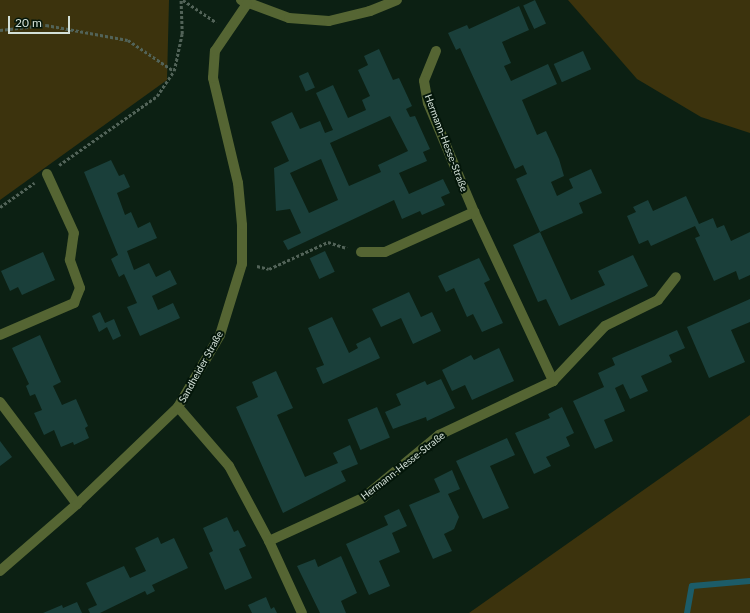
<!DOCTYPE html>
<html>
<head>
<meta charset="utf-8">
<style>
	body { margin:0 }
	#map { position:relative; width:750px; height:613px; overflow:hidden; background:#0c2013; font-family:Lato,sans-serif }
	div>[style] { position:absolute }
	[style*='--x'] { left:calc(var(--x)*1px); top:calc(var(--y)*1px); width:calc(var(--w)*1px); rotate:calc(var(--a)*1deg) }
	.green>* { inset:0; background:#3c330d }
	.stream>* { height:6px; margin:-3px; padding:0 3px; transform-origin:3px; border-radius:3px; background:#1c5c68 }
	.building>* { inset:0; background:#1a3f3a; transform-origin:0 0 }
	.path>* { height:2.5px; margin-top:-1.25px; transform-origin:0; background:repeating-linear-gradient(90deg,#526358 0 3px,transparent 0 5px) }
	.minor>* { height:10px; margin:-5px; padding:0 5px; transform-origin:5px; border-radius:5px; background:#556533 }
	span { translate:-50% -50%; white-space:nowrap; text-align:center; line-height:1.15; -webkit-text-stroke:4px #04160a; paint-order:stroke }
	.street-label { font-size:10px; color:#d3e0d7 }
	.scale { position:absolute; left:8px; top:16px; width:62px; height:18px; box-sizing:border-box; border:2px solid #d3e0d7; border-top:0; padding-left:5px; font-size:12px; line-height:14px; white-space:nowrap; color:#d3e0d7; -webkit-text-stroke:3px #04160a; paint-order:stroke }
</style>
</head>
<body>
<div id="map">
	<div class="green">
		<div style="clip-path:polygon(0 0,169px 0,167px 80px,0 200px)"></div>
		<div style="clip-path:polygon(568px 0,750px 0,750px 133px,701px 117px,637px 79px)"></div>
		<div style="clip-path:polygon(750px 415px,750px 613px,469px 613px)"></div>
	</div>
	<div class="stream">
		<div style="--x:687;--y:613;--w:27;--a:-80"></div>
		<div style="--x:692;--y:586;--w:58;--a:-4.9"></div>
	</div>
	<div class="building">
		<div style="left:535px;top:0;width:26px;height:13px;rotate:65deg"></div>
		<div style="clip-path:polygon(519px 6px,529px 30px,502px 42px,511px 63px,504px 66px,511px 81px,548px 64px,557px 84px,522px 100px,537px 135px,546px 131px,559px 159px,564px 176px,551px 182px,557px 196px,573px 188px,569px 179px,591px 169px,602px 193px,579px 203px,583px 213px,540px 232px,516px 179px,527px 174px,523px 165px,515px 169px,460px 48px,456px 50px,448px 33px,467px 25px,469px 29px)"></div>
		<div style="clip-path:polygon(evenodd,379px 49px,393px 80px,399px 78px,412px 106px,406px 109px,410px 117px,415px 116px,430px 149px,423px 152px,427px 161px,399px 173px,409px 194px,443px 179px,450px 193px,441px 197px,445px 205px,422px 215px,420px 211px,402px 219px,394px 200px,288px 250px,283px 241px,301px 233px,290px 209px,276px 211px,274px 168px,289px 161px,271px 122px,292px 112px,300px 129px,320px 121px,325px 133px,333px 130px,316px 93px,333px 85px,348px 118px,366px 110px,362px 100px,370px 96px,358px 70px,368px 65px,364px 56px,379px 49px,390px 116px,408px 151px,378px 165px,381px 172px,349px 186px,330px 143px,390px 116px,379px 49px,321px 159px,338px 200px,309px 213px,290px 173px,321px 159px)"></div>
		<div style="left:583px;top:51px;width:20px;height:32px;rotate:66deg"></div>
		<div style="left:308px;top:72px;width:17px;height:10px;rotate:66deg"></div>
		<div style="clip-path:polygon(111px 160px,119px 176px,124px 174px,130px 187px,117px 193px,125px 215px,131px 212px,138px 228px,150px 222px,157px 238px,127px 251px,134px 270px,149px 263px,156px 277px,170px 270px,177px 284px,152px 296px,158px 310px,173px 303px,180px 318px,140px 336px,127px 307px,137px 303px,124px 274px,119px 277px,111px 259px,118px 255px,84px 172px)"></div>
		<div style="clip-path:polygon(686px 196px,699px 224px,713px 218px,717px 228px,724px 225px,731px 241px,750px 232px,750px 275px,739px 280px,736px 271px,714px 281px,695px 238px,700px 236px,695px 226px,651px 246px,648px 240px,639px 244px,627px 216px,636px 212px,633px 207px,648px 200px,653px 211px)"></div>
		<div style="clip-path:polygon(540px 232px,571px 300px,605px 285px,598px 271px,633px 255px,648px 286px,559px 326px,546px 299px,538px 302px,513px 245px)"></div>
		<div style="left:325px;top:251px;width:23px;height:17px;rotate:65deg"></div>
		<div style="clip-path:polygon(43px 252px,55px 280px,22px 295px,18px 287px,10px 291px,1px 271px)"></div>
		<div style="clip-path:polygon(479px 258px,490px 280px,484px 283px,503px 323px,482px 332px,473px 314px,467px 317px,454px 288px,446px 292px,438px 276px)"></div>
		<div style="clip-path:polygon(409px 292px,421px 317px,432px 312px,441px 331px,413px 344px,401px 318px,381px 327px,372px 309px)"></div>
		<div style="clip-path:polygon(750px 299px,750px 322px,731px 330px,745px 362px,709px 378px,687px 327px)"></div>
		<div style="clip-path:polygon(100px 312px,105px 323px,114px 319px,121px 336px,113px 340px,107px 327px,99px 332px,92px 316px)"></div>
		<div style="clip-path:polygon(332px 317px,349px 353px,358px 348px,356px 344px,370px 337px,380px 358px,323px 384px,316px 368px,324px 365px,308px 328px)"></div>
		<div style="clip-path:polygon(677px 330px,685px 348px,669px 355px,672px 362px,641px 376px,648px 391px,630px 399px,623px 384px,615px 388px,625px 411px,604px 420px,613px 441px,595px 449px,573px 401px,604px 387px,598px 373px,615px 365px,612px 358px)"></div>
		<div style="clip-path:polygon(40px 335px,61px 382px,53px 386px,62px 405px,76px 399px,88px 426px,85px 428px,89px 438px,74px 445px,73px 442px,61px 447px,54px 430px,44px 435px,34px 413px,42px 410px,35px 394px,30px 396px,26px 386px,29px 384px,12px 348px)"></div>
		<div style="clip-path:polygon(499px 348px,514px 381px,472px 400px,465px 385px,452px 391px,442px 370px,471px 355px,474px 360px)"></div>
		<div style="clip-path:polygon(276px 371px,293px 408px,277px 415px,305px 477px,338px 463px,333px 453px,350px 445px,358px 464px,341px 471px,346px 481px,283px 513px,236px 407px,258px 397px,252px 382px)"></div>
		<div style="clip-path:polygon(441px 379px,455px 408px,427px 421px,426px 417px,393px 429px,385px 412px,401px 405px,396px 394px,425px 381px,427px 385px)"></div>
		<div style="left:377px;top:407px;width:33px;height:32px;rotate:67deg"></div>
		<div style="clip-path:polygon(562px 407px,574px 433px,566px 437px,570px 446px,546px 457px,551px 466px,534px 474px,515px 433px,550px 418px,548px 414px)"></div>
		<div style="clip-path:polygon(507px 438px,515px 455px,490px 466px,509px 508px,483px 519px,456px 461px)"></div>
		<div style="clip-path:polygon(0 441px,12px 457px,0 466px)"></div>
		<div style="clip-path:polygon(452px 470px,460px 489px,448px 494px,459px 517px,454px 529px,444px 534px,452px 551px,433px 559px,409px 505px,440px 492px,434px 479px)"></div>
		<div style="clip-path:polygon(399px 509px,407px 526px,392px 533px,400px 552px,379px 561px,390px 586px,369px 595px,346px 544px,388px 525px,384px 516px)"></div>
		<div style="clip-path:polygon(227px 517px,234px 532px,238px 530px,246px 546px,239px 549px,252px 578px,225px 590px,209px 553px,213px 551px,203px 528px)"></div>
		<div style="clip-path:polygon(158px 537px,161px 544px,174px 538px,188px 568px,152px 585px,155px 591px,147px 595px,145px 591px,100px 613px,90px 613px,88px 609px,97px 605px,86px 583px,124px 566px,130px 578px,146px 571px,135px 548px)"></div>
		<div style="clip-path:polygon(341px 556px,357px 593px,341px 601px,346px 613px,320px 613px,297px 566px,315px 559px,318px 567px)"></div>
		<div style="clip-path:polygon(266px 597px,271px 609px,274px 607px,277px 613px,252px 613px,248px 605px)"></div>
		<div style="clip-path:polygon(77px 602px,82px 613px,43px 613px,62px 605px,63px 608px)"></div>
	</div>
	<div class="path">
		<div style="--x:183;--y:0;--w:40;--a:34"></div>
		<div style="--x:0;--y:30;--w:46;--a:-6.2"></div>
		<div style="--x:46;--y:25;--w:83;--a:10.4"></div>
		<div style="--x:128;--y:40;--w:55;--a:34"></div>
		<div style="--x:59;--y:165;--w:120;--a:-35.1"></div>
		<div style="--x:157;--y:96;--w:30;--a:-56"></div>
		<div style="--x:174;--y:71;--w:38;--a:-78"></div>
		<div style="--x:182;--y:34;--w:34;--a:-92"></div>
		<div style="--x:0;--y:207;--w:42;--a:-35.2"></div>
		<div style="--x:257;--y:266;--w:12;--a:14"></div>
		<div style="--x:269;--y:269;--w:65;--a:-24.6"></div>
		<div style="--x:328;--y:242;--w:20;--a:18"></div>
	</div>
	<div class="minor">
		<div style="--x:241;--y:0;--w:51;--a:20.6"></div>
		<div style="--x:289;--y:18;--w:40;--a:4.3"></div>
		<div style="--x:329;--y:21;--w:42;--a:-13.7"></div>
		<div style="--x:370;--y:11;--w:29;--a:-22"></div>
		<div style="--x:436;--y:51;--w:32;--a:112"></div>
		<div style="--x:424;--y:81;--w:22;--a:80"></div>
		<div style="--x:428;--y:103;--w:118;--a:67.1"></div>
		<div style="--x:474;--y:212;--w:187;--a:64.9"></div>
		<div style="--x:361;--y:252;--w:24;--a:0"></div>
		<div style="--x:385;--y:252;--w:98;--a:-24.2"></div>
		<div style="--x:0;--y:335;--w:81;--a:-23.4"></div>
		<div style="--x:74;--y:303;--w:16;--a:-68"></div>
		<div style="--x:80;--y:288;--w:30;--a:-110"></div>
		<div style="--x:70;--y:260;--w:27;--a:-82"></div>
		<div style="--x:74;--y:233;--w:65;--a:-114.6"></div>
		<div style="--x:0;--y:402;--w:128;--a:53"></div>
		<div style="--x:178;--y:407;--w:78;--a:49.2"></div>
		<div style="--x:229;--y:466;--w:85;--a:61.9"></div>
		<div style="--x:269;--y:541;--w:103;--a:-24.6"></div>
		<div style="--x:363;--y:498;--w:99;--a:-39.7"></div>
		<div style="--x:439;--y:435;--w:126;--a:-25.3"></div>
		<div style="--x:553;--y:381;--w:76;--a:-46.6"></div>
		<div style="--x:605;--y:326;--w:59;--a:-26.1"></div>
		<div style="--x:658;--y:300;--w:29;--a:-52"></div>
		<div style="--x:269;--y:541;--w:79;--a:65.4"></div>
		<div style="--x:0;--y:571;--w:102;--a:-41"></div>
		<div style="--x:77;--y:504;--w:140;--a:-43.8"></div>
		<div style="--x:178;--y:407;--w:83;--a:-59.7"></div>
		<div style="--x:220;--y:335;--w:74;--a:-72.8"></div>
		<div style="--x:242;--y:264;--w:39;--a:-90"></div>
		<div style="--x:242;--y:225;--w:42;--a:-95.4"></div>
		<div style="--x:238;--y:183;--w:108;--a:-103.4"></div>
		<div style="--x:213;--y:78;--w:27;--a:-86"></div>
		<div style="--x:215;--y:51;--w:57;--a:-55.8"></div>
	</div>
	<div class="street-label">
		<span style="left:446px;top:143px;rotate:69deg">Hermann-Hesse-Straße</span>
		<span style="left:201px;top:367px;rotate:-61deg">Sandheider Straße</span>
		<span style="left:403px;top:466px;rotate:-38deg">Hermann-Hesse-Straße</span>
	</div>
	<div class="scale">20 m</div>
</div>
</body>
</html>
